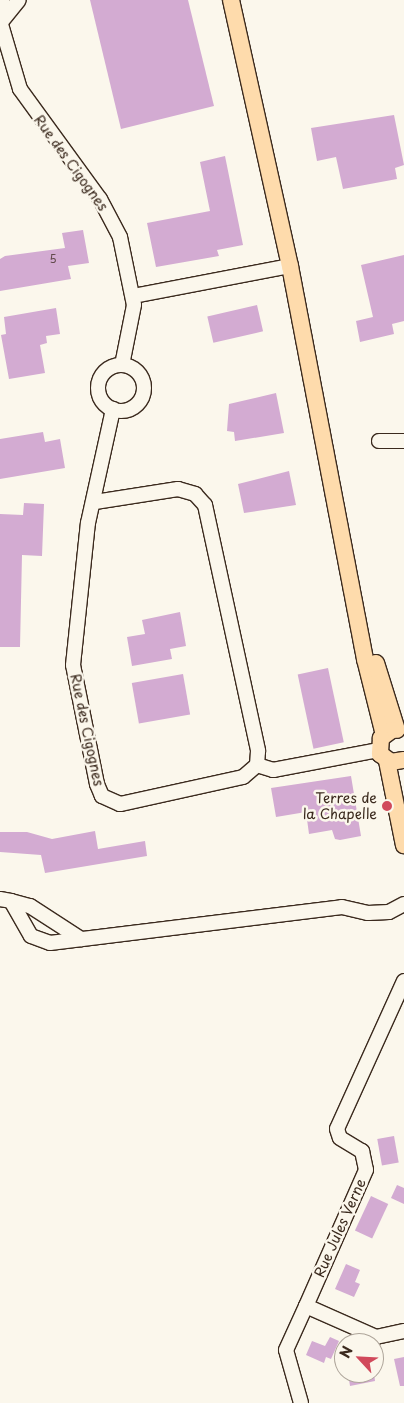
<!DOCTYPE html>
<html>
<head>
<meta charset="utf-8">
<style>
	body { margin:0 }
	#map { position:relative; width:404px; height:1403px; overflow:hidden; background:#fbf7ec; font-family:"Playpen Sans",sans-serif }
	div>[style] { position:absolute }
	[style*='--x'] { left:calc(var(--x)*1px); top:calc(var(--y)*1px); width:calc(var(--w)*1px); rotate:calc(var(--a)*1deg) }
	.building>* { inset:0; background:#d3abd2; transform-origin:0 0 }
	.roads { filter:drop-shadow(1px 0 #3b2a1e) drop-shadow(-1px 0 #3b2a1e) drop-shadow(0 1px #3b2a1e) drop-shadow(0 -1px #3b2a1e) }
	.minor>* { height:14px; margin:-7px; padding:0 7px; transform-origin:7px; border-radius:7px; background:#fbf7ec }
	.minor>.ring { margin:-7px; padding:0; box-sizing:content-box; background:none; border:14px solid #fbf7ec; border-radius:50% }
	.major>* { height:16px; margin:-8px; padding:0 8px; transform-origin:8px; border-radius:8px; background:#fedbac }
	.dots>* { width:14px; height:14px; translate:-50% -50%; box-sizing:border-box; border:2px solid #fbf7ec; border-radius:50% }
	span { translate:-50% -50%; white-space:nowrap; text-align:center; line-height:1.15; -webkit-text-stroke:5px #fbf7ec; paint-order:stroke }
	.number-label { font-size:11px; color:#614a4b }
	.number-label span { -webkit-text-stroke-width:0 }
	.street-label { font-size:14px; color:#3b2a1e }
	.poi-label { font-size:14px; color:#3b2a1e }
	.right { translate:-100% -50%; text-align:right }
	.north { position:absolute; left:334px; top:1333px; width:50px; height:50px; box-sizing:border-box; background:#fbf7ec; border:1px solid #aea59a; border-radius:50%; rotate:295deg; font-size:14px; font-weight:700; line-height:20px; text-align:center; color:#3b2a1e }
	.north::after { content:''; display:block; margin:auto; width:18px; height:22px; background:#d1495b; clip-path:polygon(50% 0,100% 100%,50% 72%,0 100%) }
</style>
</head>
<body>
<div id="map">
	<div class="building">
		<div style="clip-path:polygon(90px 0,188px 0,214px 106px,121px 129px)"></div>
		<div style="clip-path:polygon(394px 115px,404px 165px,395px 168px,397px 179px,343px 189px,336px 157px,317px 161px,311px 128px)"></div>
		<div style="clip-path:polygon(225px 156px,243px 245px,217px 250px,219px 256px,156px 267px,147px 223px,210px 211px,200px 162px)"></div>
		<div style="clip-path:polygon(83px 230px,89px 263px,68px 266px,71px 279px,0 291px,0 259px,5px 256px,65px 248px,62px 233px)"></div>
		<div style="clip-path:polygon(404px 255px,404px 321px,392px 324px,394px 334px,360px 342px,356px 321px,373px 317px,361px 265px)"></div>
		<div style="left:257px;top:305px;width:27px;height:51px;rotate:77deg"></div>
		<div style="clip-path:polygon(56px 308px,60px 334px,46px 336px,47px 343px,40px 345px,45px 373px,9px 379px,1px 335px,6px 334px,4px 317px)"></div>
		<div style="clip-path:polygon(276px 393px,284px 433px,235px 441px,234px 432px,227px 431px,229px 404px)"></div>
		<div style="clip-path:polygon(43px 432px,45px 442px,60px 439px,65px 468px,0 479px,0 439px)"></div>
		<div style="clip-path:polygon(289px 471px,296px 505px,244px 513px,238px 484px)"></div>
		<div style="clip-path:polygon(24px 503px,44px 504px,42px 556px,22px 555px,20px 647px,0 647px,0 514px,23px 515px)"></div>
		<div style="clip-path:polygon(180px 612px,186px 646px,170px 649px,172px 659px,132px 666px,127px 637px,145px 634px,142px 620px)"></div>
		<div style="left:328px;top:668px;width:76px;height:31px;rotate:78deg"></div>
		<div style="left:183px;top:674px;width:41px;height:52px;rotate:80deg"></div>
		<div style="clip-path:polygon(351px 776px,361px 836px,340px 840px,335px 839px,332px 830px,309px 834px,306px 812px,276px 817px,271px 788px)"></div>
		<div style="clip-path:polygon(95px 831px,98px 849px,145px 841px,147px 856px,45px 873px,41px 855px,0 852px,0 832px,27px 832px,52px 839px)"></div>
		<div style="left:394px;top:1136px;width:27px;height:17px;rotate:80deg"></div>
		<div style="clip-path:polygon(397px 1185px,404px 1188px,404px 1204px,391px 1198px)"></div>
		<div style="left:371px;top:1196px;width:19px;height:38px;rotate:25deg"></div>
		<div style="clip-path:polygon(346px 1264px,360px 1270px,355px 1282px,360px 1284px,354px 1297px,335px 1289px)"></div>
		<div style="clip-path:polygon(330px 1337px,339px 1341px,331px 1359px,326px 1357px,324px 1363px,306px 1355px,312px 1341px,325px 1346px)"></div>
		<div style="clip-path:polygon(404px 1357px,404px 1386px,400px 1386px,394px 1359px)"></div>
		<div style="clip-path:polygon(348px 1373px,374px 1373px,375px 1381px,350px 1386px)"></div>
	</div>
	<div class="roads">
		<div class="minor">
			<div style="--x:0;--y:21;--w:71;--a:73.6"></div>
			<div style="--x:20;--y:89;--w:136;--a:54"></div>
			<div style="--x:100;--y:199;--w:43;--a:62.2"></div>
			<div style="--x:120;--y:237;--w:69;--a:78.4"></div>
			<div style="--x:134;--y:305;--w:61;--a:101.3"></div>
			<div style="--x:1;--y:22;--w:28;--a:-51"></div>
			<div style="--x:1;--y:22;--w:22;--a:-87"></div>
			<div style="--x:133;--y:296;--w:160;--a:-10.8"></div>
			<div class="ring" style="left:98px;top:365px;width:32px;height:32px"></div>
			<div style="--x:379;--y:441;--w:25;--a:0"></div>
			<div style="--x:95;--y:502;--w:84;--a:-8.9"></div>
			<div style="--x:178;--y:489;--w:18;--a:16"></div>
			<div style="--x:195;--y:494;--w:15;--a:48"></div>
			<div style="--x:205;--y:505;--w:252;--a:77.8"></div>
			<div style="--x:258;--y:751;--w:14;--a:94"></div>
			<div style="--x:257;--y:765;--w:18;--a:139"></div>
			<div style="--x:243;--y:777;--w:126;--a:167.6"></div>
			<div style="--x:120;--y:804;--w:20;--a:-156"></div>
			<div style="--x:102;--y:796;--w:13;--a:-113"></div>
			<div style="--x:97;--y:784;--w:121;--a:-101.4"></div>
			<div style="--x:73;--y:665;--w:143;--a:-84"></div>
			<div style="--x:88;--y:523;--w:117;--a:-77.6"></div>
			<div style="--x:257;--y:765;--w:17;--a:17"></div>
			<div style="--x:273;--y:770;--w:108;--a:-10.7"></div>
			<div style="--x:0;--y:899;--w:11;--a:10"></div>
			<div style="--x:11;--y:901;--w:40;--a:60.3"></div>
			<div style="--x:31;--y:936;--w:20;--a:20"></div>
			<div style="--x:50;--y:943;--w:294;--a:-7"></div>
			<div style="--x:342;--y:907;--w:27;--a:13"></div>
			<div style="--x:368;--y:913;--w:21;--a:-3"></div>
			<div style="--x:389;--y:912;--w:17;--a:-28"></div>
			<div style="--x:11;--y:901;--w:20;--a:15"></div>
			<div style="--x:30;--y:906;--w:61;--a:32.9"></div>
			<div style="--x:404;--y:981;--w:162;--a:114.4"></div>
			<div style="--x:337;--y:1129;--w:9;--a:72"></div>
			<div style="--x:340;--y:1138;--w:26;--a:31"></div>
			<div style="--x:362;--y:1151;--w:19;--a:78"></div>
			<div style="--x:366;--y:1170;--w:149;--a:113.8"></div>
			<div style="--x:306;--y:1306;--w:77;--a:23.9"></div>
			<div style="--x:376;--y:1337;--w:29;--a:-12"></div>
			<div style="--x:301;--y:1403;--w:55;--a:-105.8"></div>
			<div style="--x:286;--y:1350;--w:48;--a:-65.6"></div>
		</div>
		<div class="major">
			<div style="--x:231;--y:0;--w:272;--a:77.5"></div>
			<div style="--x:290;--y:266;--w:400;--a:79.2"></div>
			<div style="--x:365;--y:659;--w:78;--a:76"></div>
			<div style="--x:376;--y:663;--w:70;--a:72.6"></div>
			<div style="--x:392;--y:730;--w:14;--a:144"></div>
			<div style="--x:381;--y:738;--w:16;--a:94"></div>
			<div style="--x:380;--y:754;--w:14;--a:36"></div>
			<div style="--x:391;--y:762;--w:13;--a:-9"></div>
			<div style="--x:387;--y:761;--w:86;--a:78.6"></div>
		</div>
	</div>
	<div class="dots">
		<div style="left:387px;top:806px;background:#d1495b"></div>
	</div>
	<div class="number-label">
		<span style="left:53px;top:259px">5</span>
	</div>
	<div class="street-label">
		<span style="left:71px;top:163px;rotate:54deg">Rue des Cigognes</span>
		<span style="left:87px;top:730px;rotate:78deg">Rue des Cigognes</span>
		<span style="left:340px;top:1228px;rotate:-66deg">Rue Jules Verne</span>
	</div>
	<div class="poi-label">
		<span class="right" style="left:377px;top:806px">Terres de<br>la Chapelle</span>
	</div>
	<div class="north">N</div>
</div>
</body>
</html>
